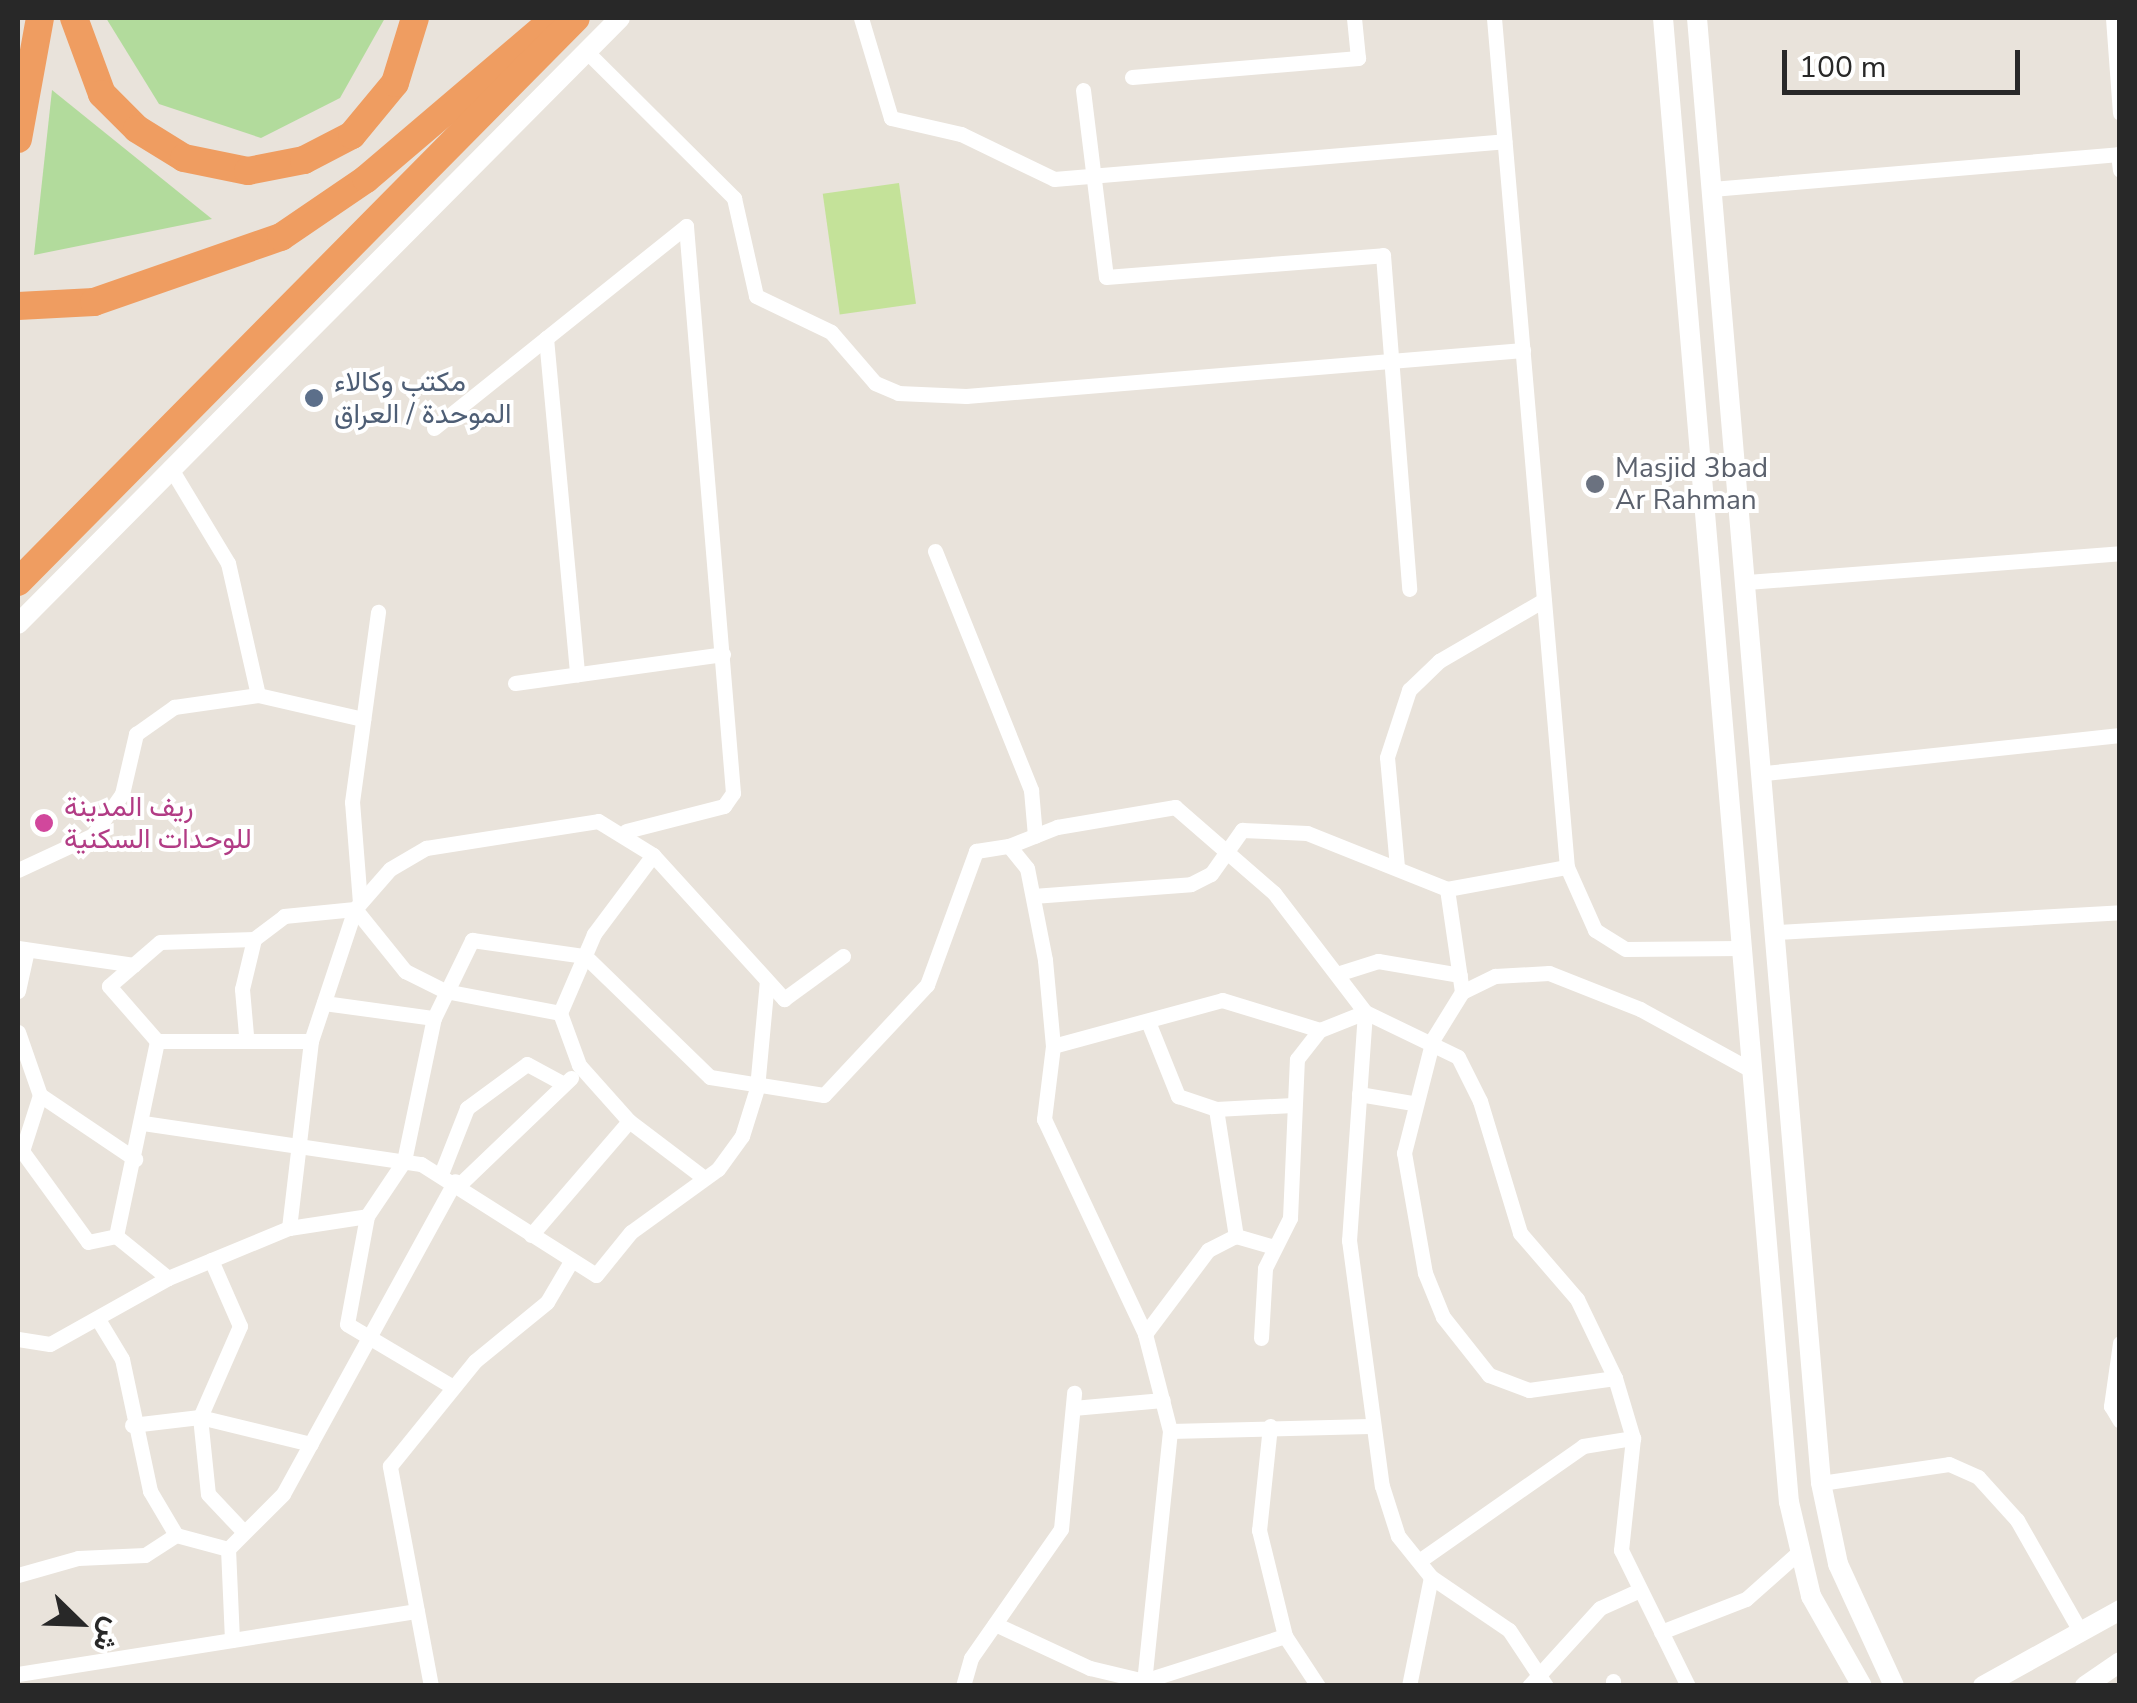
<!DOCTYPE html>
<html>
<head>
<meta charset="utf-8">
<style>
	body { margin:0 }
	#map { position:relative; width:2137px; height:1703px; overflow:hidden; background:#e9e3db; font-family:"Nunito Sans",Vazirmatn,sans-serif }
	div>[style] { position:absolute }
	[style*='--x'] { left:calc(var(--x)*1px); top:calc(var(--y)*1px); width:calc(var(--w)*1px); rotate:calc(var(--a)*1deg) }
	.green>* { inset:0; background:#b2db9c }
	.pitch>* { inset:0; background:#c4e299; transform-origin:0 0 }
	.minor>* { height:15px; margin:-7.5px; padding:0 7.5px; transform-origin:7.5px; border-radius:7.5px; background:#fff }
	.secondary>* { height:20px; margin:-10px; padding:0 10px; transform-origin:10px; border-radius:10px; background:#fff }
	.motorway>* { height:28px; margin:-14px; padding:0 14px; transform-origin:14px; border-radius:14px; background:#ef9d61 }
	.dots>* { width:28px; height:28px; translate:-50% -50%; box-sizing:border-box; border:5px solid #fff; border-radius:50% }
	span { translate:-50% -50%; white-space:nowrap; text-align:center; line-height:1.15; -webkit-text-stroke:8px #fff; paint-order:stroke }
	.service-label { font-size:28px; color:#4e5e75 }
	.left { translate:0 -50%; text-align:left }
	.worship-label { font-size:28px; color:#5b616d }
	.hotel-label { font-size:28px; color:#b23c85 }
	.frame { position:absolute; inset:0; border:20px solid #282828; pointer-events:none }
	.north { position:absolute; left:30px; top:1573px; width:100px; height:100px; -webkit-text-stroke:8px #fff; paint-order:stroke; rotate:113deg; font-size:28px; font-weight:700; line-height:40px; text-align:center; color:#282828 }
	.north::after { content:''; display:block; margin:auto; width:35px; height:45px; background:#282828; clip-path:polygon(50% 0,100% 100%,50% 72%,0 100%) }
	.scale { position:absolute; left:1782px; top:50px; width:238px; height:45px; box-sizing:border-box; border:5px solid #282828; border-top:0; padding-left:12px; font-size:30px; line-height:35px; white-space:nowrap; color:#282828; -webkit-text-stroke:8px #fff; paint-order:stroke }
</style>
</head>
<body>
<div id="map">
	<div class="green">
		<div style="clip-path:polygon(106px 18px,385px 18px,340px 98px,261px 138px,159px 104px)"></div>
		<div style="clip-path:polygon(52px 90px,212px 219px,34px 255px)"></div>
	</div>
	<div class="pitch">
		<div style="left:899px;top:183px;width:122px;height:77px;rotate:82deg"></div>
	</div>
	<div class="minor">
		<div style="--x:861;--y:18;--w:104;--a:73.3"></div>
		<div style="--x:891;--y:118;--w:72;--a:12.9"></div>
		<div style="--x:961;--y:134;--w:103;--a:25.8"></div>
		<div style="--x:1054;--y:179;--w:452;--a:-4.8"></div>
		<div style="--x:1494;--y:18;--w:852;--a:85.09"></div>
		<div style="--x:1567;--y:867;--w:69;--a:66"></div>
		<div style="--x:1595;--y:930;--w:36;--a:32"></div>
		<div style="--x:1626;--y:949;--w:114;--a:-0.5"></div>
		<div style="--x:2113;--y:18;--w:95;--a:85.8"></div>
		<div style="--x:586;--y:51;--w:209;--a:44.8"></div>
		<div style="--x:734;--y:198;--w:100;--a:77.3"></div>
		<div style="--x:756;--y:296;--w:83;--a:25.6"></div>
		<div style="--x:831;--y:332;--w:67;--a:49.2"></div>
		<div style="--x:875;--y:383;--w:25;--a:23"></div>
		<div style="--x:898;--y:393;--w:68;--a:2.5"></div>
		<div style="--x:966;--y:396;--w:559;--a:-4.72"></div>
		<div style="--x:1132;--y:77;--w:227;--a:-4.8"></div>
		<div style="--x:1358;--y:58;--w:40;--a:-95.7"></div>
		<div style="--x:1083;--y:90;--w:188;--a:83"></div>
		<div style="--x:1106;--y:277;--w:278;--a:-4.5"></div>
		<div style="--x:1383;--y:255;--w:335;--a:85.5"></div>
		<div style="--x:1712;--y:189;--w:408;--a:-4.9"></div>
		<div style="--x:2118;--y:154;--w:16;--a:83"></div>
		<div style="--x:546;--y:338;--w:338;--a:84.7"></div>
		<div style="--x:434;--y:428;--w:323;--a:-38.7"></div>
		<div style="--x:686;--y:226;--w:569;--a:85.26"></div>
		<div style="--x:733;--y:793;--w:16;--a:125"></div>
		<div style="--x:724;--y:806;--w:101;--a:165.7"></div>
		<div style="--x:170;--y:467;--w:112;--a:58.9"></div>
		<div style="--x:228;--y:563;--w:135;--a:77.2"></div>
		<div style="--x:935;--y:551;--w:258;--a:68.1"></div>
		<div style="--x:1031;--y:790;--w:46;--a:85"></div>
		<div style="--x:1747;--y:582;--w:374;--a:-4.4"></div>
		<div style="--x:515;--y:683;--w:210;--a:-7.9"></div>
		<div style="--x:1765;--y:773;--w:357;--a:-6.1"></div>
		<div style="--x:1009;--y:846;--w:52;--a:-21.6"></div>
		<div style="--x:1057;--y:827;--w:120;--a:-9.6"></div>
		<div style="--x:1175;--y:807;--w:131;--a:41"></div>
		<div style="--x:1274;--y:893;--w:150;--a:52.6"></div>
		<div style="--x:1365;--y:1012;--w:103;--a:25.8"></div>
		<div style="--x:1458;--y:1057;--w:49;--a:63.4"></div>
		<div style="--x:1480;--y:1101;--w:138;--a:73.1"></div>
		<div style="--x:1520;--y:1233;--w:87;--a:49.2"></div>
		<div style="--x:1577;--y:1299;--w:88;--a:64.3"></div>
		<div style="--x:1615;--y:1378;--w:63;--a:73.3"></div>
		<div style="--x:1633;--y:1438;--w:113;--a:96.1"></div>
		<div style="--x:1621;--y:1550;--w:152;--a:63.8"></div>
		<div style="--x:653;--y:855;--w:99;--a:126.8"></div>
		<div style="--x:594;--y:934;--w:86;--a:113.3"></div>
		<div style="--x:560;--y:1013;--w:55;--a:69.9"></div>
		<div style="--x:579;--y:1065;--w:75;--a:48.2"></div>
		<div style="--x:629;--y:1121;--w:94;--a:37.2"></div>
		<div style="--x:1397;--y:867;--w:110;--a:-95.2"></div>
		<div style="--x:1387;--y:757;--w:71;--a:-71.8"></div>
		<div style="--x:1409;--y:690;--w:42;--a:-44"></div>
		<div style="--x:1439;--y:661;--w:121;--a:-30.2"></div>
		<div style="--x:18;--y:870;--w:83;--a:-25"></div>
		<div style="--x:93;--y:835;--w:50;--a:-54.7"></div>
		<div style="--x:122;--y:794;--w:62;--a:-76.9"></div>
		<div style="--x:136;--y:734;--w:47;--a:-35.4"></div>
		<div style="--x:174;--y:707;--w:85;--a:-8.1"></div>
		<div style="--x:258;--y:695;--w:108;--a:12.9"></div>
		<div style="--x:1447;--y:889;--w:122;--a:-10.4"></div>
		<div style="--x:1033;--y:896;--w:158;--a:-4.3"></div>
		<div style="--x:1191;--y:884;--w:22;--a:-27"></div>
		<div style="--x:1211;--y:874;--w:54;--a:-54.8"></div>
		<div style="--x:1242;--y:830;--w:65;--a:2.6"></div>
		<div style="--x:1307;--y:833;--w:151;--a:21.8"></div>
		<div style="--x:1447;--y:889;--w:104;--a:81.7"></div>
		<div style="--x:360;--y:903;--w:101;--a:-94.5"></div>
		<div style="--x:352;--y:802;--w:192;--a:-82.2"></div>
		<div style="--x:355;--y:909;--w:80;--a:51.1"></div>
		<div style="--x:405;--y:971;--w:45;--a:26.6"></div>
		<div style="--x:445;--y:991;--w:117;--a:10.8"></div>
		<div style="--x:1777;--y:932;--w:344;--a:-3.3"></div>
		<div style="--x:18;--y:948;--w:117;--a:8.3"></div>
		<div style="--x:1337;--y:974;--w:43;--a:-17.6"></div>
		<div style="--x:1378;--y:961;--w:83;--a:9.7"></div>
		<div style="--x:18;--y:991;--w:42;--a:-77.6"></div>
		<div style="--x:324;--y:1003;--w:111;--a:7.8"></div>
		<div style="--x:1149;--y:1024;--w:78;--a:68.1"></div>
		<div style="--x:1178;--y:1096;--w:40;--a:18.9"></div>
		<div style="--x:1216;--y:1109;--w:77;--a:-3"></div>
		<div style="--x:18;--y:1032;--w:67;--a:70.8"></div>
		<div style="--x:40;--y:1095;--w:115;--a:34"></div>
		<div style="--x:246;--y:1035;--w:46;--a:-95"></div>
		<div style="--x:242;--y:989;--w:51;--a:-76.5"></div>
		<div style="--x:157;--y:1041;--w:73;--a:-131.1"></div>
		<div style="--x:109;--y:986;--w:67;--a:-40.8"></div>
		<div style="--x:160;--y:942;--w:94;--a:-1.8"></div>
		<div style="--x:254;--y:939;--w:38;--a:-37"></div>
		<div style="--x:284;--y:916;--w:71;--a:-5.6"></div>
		<div style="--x:1053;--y:1046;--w:175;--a:-15.2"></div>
		<div style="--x:1222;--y:1000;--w:102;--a:17"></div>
		<div style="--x:1359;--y:1094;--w:55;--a:9.5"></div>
		<div style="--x:40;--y:1095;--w:59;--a:107.8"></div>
		<div style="--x:22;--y:1151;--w:112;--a:54"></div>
		<div style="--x:88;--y:1242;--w:29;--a:-12"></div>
		<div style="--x:1216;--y:1109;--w:129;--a:81.1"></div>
		<div style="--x:143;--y:1123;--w:281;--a:8.4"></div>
		<div style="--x:421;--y:1164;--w:207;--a:32.4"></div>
		<div style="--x:596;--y:1275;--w:55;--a:-50.9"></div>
		<div style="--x:631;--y:1232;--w:107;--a:-35.9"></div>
		<div style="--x:718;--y:1169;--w:41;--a:-54"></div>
		<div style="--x:742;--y:1136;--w:50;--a:-72.6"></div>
		<div style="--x:757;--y:1088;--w:107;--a:-84.7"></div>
		<div style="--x:441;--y:1174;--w:71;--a:-68.5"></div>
		<div style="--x:467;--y:1108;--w:74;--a:-36.3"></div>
		<div style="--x:527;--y:1064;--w:42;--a:28.4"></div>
		<div style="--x:459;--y:1185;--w:155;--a:-43.7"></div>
		<div style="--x:289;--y:1228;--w:188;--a:-83.3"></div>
		<div style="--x:311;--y:1041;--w:139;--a:-71.6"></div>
		<div style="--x:355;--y:909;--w:53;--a:-48.8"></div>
		<div style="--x:390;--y:869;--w:42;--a:-30.3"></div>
		<div style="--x:426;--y:848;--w:174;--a:-8.9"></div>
		<div style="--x:598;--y:821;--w:65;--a:31.7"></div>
		<div style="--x:653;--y:855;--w:195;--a:47.7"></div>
		<div style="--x:784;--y:999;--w:73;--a:-36.1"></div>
		<div style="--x:531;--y:1235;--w:150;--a:-49.3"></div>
		<div style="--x:211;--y:1260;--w:72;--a:66.3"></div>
		<div style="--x:240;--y:1326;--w:99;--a:113.7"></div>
		<div style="--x:200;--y:1417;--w:77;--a:84.1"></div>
		<div style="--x:208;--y:1494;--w:47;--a:46.7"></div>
		<div style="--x:168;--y:1278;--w:67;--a:-141.1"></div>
		<div style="--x:116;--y:1236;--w:199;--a:-78.1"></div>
		<div style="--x:157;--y:1041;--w:154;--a:0"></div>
		<div style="--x:99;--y:1321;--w:44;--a:58.8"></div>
		<div style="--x:122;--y:1359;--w:135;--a:78"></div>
		<div style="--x:150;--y:1491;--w:51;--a:59.4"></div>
		<div style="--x:176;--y:1535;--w:54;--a:15.1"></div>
		<div style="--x:1145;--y:1334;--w:105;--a:-53.1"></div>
		<div style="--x:1208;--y:1250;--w:31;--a:-27"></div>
		<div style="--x:1236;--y:1236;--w:37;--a:16"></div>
		<div style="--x:1261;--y:1338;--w:70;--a:-86.7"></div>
		<div style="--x:1265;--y:1268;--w:56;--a:-63.4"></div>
		<div style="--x:1290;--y:1218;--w:159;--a:-87.5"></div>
		<div style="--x:1297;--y:1059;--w:37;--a:-52"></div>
		<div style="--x:1320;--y:1030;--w:48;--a:-21.8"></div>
		<div style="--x:1365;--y:1012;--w:229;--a:94"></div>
		<div style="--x:1349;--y:1240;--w:248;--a:82.4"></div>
		<div style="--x:1382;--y:1486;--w:52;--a:72.3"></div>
		<div style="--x:1398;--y:1536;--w:53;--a:51.2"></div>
		<div style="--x:1431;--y:1577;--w:94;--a:34.2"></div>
		<div style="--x:1509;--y:1630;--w:67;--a:56.5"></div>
		<div style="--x:18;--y:1339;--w:32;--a:9"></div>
		<div style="--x:50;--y:1344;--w:135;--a:-29.2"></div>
		<div style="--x:168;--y:1278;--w:131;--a:-22.5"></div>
		<div style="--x:289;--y:1228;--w:79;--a:-8.7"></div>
		<div style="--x:2120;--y:1343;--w:64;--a:98.1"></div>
		<div style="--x:2111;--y:1406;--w:17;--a:59"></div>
		<div style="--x:1615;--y:1378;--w:87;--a:172.1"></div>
		<div style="--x:1529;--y:1390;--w:43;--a:-159.4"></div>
		<div style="--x:1489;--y:1375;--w:74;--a:-128.4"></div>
		<div style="--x:1443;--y:1317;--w:48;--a:-112.2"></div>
		<div style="--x:1425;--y:1273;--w:122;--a:-99.9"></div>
		<div style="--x:1404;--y:1153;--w:118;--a:-75.7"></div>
		<div style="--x:1433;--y:1039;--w:55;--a:-58.3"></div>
		<div style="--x:1462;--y:992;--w:37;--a:-26"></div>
		<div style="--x:1495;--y:976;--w:54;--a:-3.2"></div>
		<div style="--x:1549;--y:973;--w:98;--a:21.6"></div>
		<div style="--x:1640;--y:1009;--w:127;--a:28.8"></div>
		<div style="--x:453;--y:1387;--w:123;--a:-149.3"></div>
		<div style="--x:347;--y:1324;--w:110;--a:-79.5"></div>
		<div style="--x:367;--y:1216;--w:66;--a:-56.1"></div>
		<div style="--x:404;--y:1161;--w:146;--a:-78.2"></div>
		<div style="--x:434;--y:1018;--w:87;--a:-64"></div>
		<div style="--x:472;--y:940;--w:114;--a:8.1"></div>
		<div style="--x:585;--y:956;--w:174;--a:44.1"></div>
		<div style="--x:710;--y:1077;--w:115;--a:9"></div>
		<div style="--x:824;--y:1095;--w:151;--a:-46.9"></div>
		<div style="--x:927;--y:985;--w:143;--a:-69.9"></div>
		<div style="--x:976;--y:851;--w:33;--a:-9"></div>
		<div style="--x:1009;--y:846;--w:28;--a:51"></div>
		<div style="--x:1027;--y:868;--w:94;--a:78.9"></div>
		<div style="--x:1045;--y:960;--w:86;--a:84.7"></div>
		<div style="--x:1053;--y:1046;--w:74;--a:97"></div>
		<div style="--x:1044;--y:1119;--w:238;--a:64.8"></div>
		<div style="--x:1145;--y:1334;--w:100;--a:75.5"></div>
		<div style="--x:1170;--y:1431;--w:251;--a:95.9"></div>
		<div style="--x:1073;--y:1408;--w:90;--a:-5.1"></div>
		<div style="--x:132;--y:1425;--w:68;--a:-6.7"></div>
		<div style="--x:200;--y:1417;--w:114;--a:13.7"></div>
		<div style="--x:1270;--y:1426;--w:105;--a:96"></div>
		<div style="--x:1259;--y:1530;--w:109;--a:76.2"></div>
		<div style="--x:1285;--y:1636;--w:60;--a:56.6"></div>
		<div style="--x:1170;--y:1431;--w:200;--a:-1.4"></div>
		<div style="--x:1821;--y:1483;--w:129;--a:-8.4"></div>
		<div style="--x:1949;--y:1464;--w:32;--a:24"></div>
		<div style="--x:1978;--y:1477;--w:58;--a:47.8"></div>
		<div style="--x:2017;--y:1520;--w:128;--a:60.4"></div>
		<div style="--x:1419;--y:1561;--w:200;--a:-35"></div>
		<div style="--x:1583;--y:1446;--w:51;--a:-9.1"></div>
		<div style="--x:18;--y:1575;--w:62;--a:-15.8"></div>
		<div style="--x:78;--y:1558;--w:67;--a:-2.6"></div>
		<div style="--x:145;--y:1555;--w:37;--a:-33"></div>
		<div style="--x:995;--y:1624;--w:105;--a:24.9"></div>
		<div style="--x:1090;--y:1668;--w:56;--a:13.5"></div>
		<div style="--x:1144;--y:1681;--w:148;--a:-17.7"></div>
		<div style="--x:1661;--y:1632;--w:91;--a:-21.2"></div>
		<div style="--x:1746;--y:1599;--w:72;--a:-41.6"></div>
		<div style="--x:232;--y:1640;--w:91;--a:-92.5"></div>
		<div style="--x:228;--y:1549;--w:78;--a:-45"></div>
		<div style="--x:283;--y:1494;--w:357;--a:-61.2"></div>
		<div style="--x:18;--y:1674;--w:404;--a:-9"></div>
		<div style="--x:431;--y:1686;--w:224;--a:-100.6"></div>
		<div style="--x:390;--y:1466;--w:135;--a:-51"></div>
		<div style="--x:475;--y:1361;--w:93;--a:-39.3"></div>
		<div style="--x:547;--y:1302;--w:45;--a:-59.5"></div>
		<div style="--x:963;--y:1686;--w:29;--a:-74"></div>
		<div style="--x:971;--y:1658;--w:157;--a:-55.1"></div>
		<div style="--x:1061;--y:1529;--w:137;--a:-84.5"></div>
		<div style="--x:1409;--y:1686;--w:111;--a:-78.6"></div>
		<div style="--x:1529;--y:1686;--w:105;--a:-47.7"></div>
		<div style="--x:1600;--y:1608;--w:44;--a:-24.2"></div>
		<div style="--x:1613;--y:1686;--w:5;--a:-90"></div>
	</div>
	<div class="secondary">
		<div style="--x:1663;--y:18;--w:1489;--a:85.15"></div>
		<div style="--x:1789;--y:1502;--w:97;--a:76.8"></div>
		<div style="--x:1811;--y:1596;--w:103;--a:60.5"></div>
		<div style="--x:1697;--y:18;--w:1470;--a:85.16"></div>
		<div style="--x:1821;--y:1483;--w:83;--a:78.1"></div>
		<div style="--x:1838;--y:1564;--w:134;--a:65.3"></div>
		<div style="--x:18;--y:624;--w:854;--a:-45.19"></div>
		<div style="--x:1983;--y:1686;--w:157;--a:-29"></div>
		<div style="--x:2085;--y:1686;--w:42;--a:-34.4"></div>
	</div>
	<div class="motorway">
		<div style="--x:74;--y:18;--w:81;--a:69.8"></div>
		<div style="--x:102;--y:94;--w:49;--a:45"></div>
		<div style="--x:137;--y:129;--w:55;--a:31.7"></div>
		<div style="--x:184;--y:158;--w:65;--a:11.5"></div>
		<div style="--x:248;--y:171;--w:57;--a:-11.1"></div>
		<div style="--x:304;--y:160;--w:54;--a:-27.5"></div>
		<div style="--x:352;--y:135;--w:67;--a:-50.4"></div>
		<div style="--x:395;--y:83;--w:68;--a:-72.9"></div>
		<div style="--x:18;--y:139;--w:123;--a:-79.7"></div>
		<div style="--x:18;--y:306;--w:76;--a:-3"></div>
		<div style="--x:94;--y:302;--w:198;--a:-19.2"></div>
		<div style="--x:281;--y:237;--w:103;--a:-34.3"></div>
		<div style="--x:366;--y:179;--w:248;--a:-40.4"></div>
		<div style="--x:18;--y:582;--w:793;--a:-45.31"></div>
	</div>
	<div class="dots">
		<div style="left:314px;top:398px;background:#5c6f8a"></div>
		<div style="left:1595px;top:484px;background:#6b7280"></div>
		<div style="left:44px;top:823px;background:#d1479c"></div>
	</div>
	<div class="service-label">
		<span class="left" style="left:334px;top:398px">مكتب وكالاء<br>الموحدة / العراق</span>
	</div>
	<div class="worship-label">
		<span class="left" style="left:1615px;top:484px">Masjid 3bad<br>Ar Rahman</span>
	</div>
	<div class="hotel-label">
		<span class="left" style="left:64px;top:823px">ريف المدينة<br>للوحدات السكنية</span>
	</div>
	<div class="frame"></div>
	<div class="north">ش</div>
	<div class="scale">100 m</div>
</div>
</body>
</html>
